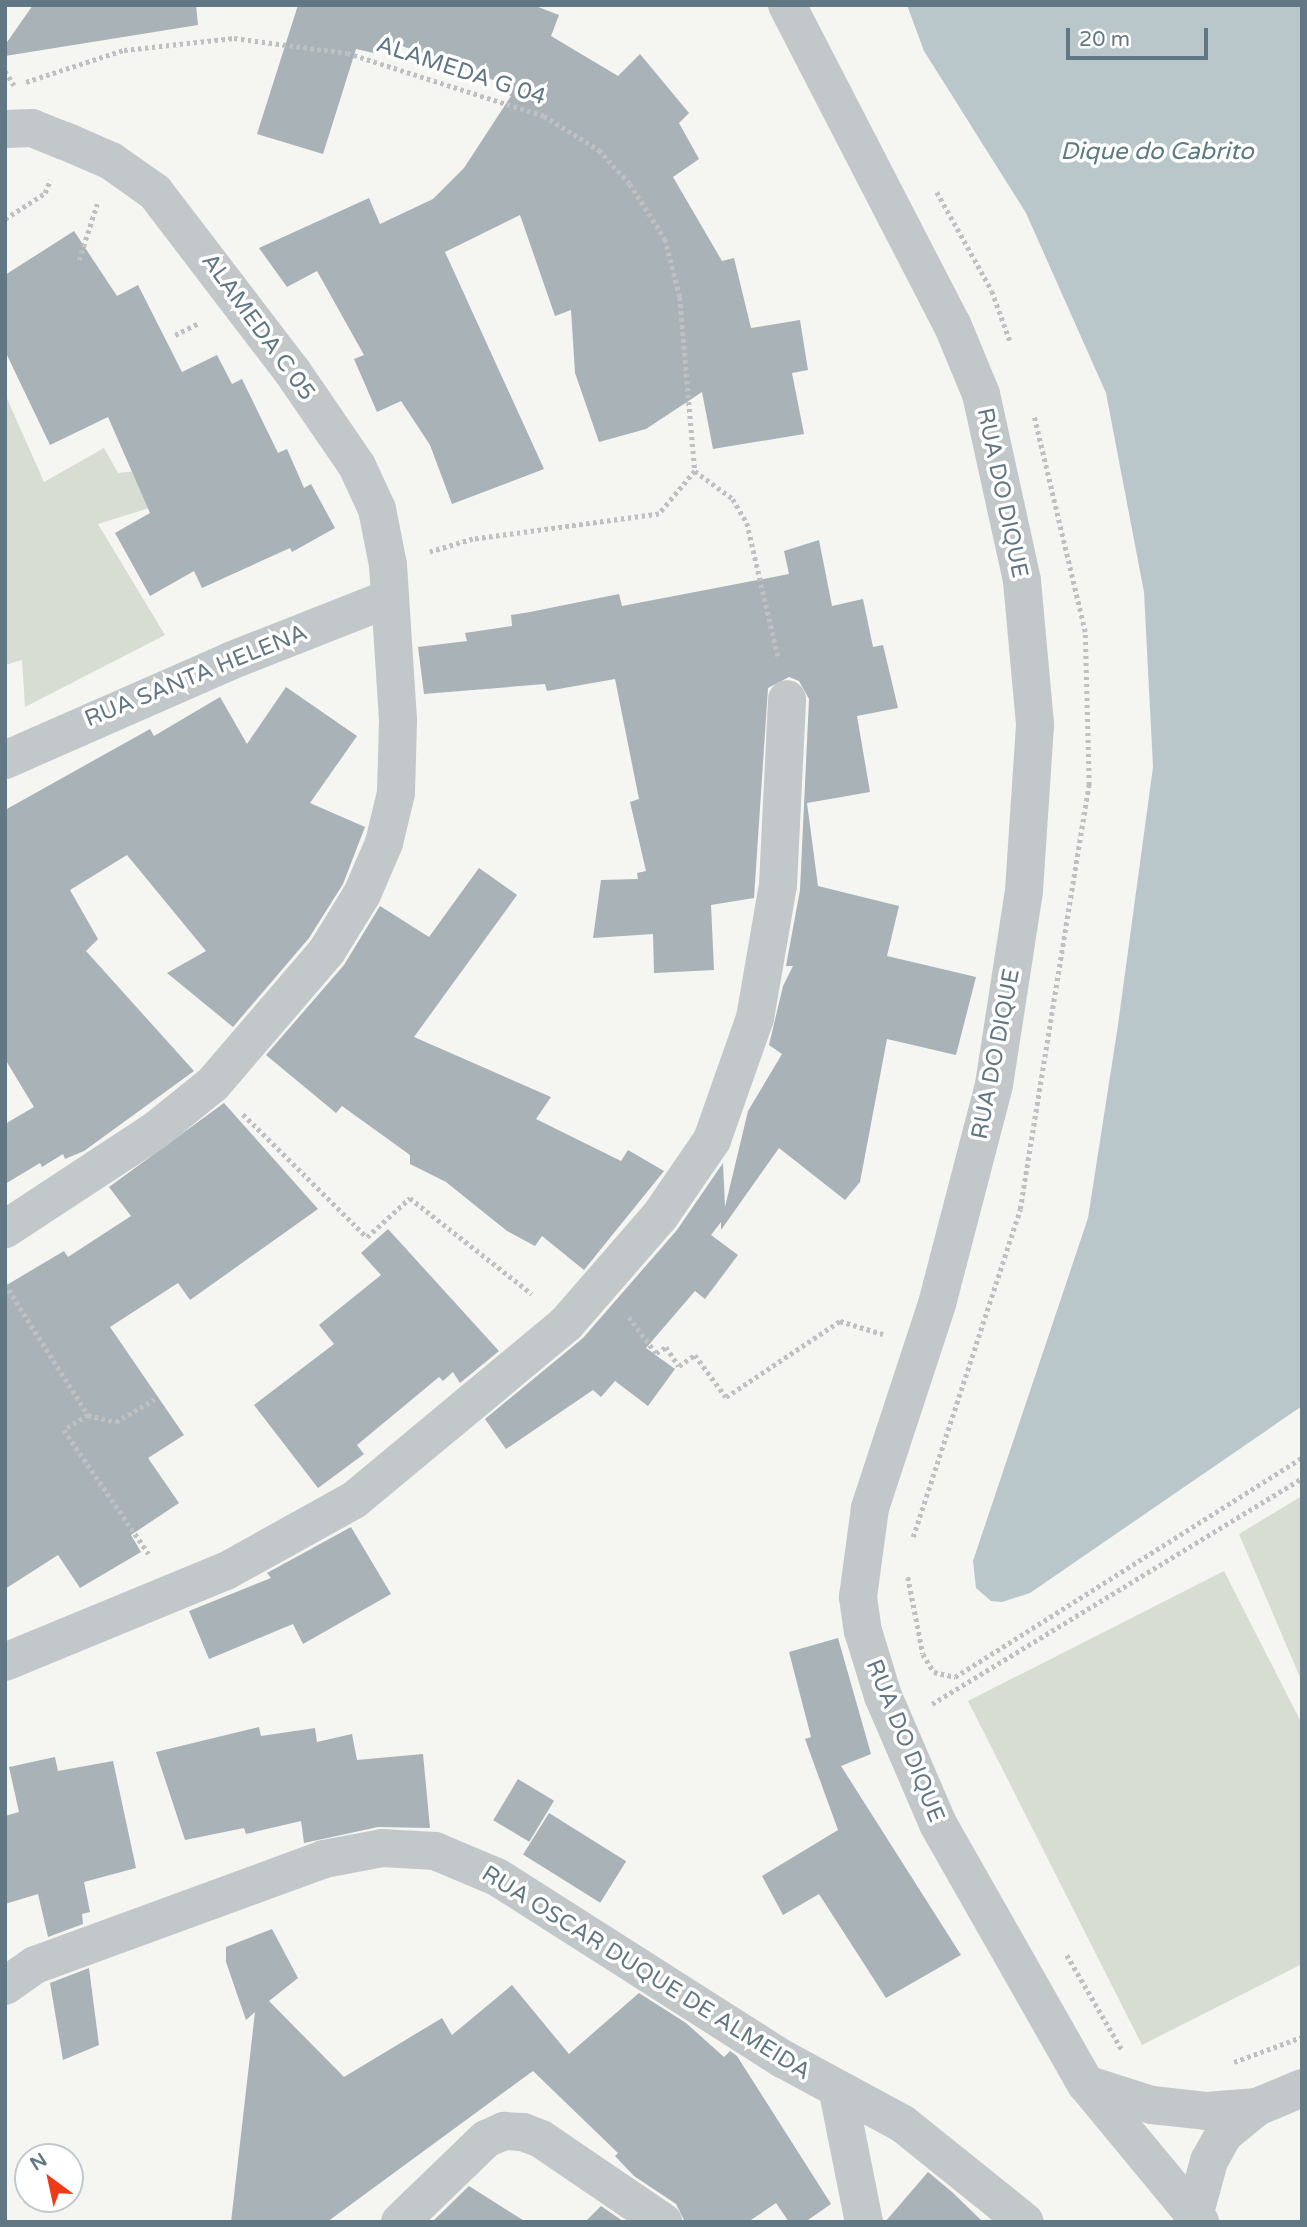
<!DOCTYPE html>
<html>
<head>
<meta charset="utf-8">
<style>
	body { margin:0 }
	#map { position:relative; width:1307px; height:2227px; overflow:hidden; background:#f5f5f1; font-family:"Varela Round",sans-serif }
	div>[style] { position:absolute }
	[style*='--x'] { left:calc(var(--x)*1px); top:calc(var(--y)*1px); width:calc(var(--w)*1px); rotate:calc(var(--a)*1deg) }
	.green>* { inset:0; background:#d7ddd2 }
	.water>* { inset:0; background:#b9c7cb }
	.building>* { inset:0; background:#a9b2b7; transform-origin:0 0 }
	.path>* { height:4.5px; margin-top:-2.25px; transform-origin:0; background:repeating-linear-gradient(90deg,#bec0c2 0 3.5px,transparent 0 7px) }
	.minor>* { height:38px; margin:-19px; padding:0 19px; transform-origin:19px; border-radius:19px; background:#c2c7c9 }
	span { translate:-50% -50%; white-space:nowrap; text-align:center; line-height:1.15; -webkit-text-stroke:7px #fff; paint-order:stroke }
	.street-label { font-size:23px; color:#627784 }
	.water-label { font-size:24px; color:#5e7b81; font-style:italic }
	.frame { position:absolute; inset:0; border:7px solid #627784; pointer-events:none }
	.north { position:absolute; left:14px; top:2143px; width:70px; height:70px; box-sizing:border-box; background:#fff; border:2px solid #c0c9ce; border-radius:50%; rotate:327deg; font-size:19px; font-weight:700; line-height:28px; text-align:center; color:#627784 }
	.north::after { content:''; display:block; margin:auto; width:24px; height:32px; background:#ed3b1a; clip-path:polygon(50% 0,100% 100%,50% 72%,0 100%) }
	.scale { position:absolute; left:1066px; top:28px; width:142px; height:32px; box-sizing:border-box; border:4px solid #627784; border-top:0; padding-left:9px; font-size:21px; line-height:24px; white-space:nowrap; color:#627784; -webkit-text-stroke:5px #fff; paint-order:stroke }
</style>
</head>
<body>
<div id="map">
	<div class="green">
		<div style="clip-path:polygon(5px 394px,44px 482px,104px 448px,118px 473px,189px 466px,197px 493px,98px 524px,165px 635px,25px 707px,22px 660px,5px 665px)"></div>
		<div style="clip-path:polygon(1302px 1496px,1302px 1682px,1239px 1534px)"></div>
		<div style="clip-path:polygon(1224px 1571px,1302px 1724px,1302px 1964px,1142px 2045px,968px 1701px)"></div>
	</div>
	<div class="water">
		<div style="clip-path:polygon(907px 5px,1302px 5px,1302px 1406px,1030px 1593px,1002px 1602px,991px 1601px,976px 1588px,973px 1561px,1088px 1218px,1118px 1025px,1153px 767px,1144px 592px,1106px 393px,1026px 213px,924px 51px)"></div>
	</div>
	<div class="building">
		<div style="clip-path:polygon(33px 5px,196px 5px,198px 25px,5px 56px,5px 45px)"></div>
		<div style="clip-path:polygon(298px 5px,533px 5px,559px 15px,551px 36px,618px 76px,640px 54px,689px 113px,679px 123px,699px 159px,673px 177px,722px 261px,734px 258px,751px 328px,800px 320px,808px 370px,792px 373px,804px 434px,713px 449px,702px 392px,646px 429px,599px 442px,575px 373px,571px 310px,555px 316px,520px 215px,445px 252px,544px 469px,452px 504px,430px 445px,401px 401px,377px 412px,354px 359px,364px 355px,317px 271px,287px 287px,259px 248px,369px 198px,380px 224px,433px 199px,464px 168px,511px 96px,498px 91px,501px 83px,381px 38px,378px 54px,356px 49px,323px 154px,257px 134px)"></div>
		<div style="clip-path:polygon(74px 231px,117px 296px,138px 285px,182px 372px,217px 355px,232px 384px,242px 379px,278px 453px,287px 449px,304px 488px,311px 484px,335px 528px,292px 552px,290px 548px,202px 588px,194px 571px,150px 596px,115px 533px,150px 513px,108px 417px,50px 445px,5px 351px,5px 275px)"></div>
		<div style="clip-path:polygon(819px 540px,832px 606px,863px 599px,873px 647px,883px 645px,898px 708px,857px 716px,870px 792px,807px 803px,818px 886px,899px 906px,887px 956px,976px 977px,956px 1055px,887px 1039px,860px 1182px,845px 1200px,779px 1148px,721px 1230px,721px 1222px,711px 1235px,738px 1255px,705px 1299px,695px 1291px,646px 1348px,675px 1369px,648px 1406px,615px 1381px,601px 1397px,593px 1390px,506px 1449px,485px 1419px,583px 1338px,677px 1230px,723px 1163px,725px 1207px,748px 1111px,782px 1054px,769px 1045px,783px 986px,793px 966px,786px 966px,800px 890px,809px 699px,799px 681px,789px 677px,768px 688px,754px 898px,711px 905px,714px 970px,654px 973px,653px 934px,593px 938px,601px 880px,638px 879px,637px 873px,646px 871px,630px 802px,639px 799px,615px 679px,547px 691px,545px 684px,424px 694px,418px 647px,467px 641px,465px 633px,512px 626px,511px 615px,530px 612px,619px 594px,622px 606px,789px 574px,784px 551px)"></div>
		<div style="clip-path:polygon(286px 687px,357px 736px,310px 803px,365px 827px,343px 884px,309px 938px,233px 1027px,167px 973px,206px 951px,127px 855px,70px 890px,98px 939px,86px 951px,194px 1071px,84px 1151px,65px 1159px,63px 1154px,42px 1167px,40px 1163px,5px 1184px,5px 1124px,34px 1107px,5px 1059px,5px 810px,150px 729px,154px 736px,220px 697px,247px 744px)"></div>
		<div style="clip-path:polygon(479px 868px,517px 895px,414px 1037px,551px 1097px,536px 1119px,621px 1161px,628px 1150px,664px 1171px,584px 1270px,542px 1236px,535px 1246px,507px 1231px,446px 1182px,410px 1164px,410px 1155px,342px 1106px,336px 1113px,266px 1055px,344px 965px,380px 906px,429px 937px)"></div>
		<div style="clip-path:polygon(224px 1103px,318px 1209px,190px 1300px,178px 1283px,110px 1327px,184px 1435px,148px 1458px,179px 1503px,131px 1535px,141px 1552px,80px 1588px,58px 1555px,5px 1589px,5px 1286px,64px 1251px,68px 1257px,131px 1216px,109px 1187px)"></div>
		<div style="clip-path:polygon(388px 1229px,499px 1351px,460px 1383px,453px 1372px,443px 1381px,439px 1377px,357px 1445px,364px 1454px,318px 1488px,254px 1405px,334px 1344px,319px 1325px,381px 1275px,361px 1253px)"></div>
		<div style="clip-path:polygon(351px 1527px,391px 1594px,303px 1644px,293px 1624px,209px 1659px,189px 1611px,271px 1578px,267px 1573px)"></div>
		<div style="clip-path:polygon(838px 1638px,871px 1754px,841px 1766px,961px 1955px,886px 1998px,819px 1894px,783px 1915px,762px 1876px,838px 1830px,805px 1739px,811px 1737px,789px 1652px)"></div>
		<div style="clip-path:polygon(259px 1727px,261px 1736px,315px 1728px,317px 1742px,352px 1734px,357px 1760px,423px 1754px,430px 1828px,378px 1827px,304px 1843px,301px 1821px,246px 1834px,244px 1828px,185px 1840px,156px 1752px)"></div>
		<div style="clip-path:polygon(55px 1757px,58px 1771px,113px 1761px,136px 1868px,84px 1882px,90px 1912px,82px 1914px,83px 1924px,48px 1937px,38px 1894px,5px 1904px,5px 1816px,19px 1812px,9px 1767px)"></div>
		<div style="left:518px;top:1779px;width:42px;height:48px;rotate:31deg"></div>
		<div style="left:549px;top:1813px;width:91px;height:49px;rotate:32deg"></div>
		<div style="clip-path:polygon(272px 1929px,298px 1978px,269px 2001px,344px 2077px,442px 2018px,452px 2035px,512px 1985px,569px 2054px,639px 1993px,686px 2023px,724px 2057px,730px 2051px,737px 2056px,831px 2204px,805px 2222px,789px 2222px,776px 2203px,748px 2222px,685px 2222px,676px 2204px,634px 2176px,615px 2156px,618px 2153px,533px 2071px,327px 2222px,231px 2222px,255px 2012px,246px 2020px,226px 1962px,226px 1947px)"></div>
		<div style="clip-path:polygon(89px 1968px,99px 2045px,63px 2060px,50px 1983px)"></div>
		<div style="clip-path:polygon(928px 2172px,952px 2192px,983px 2222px,885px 2222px)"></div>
		<div style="clip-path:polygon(469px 2186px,526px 2222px,432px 2222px)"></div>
		<div style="clip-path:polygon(601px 2206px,624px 2222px,585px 2222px)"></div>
	</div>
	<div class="path">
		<div style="--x:5;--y:71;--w:17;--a:57"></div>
		<div style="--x:26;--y:82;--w:103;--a:-18.1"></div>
		<div style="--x:124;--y:50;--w:111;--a:-6.2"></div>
		<div style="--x:234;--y:38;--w:114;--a:7.6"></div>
		<div style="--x:347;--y:53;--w:207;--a:17.7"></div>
		<div style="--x:544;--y:116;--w:65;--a:31.7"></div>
		<div style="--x:599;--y:150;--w:46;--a:47.6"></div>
		<div style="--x:630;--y:184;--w:65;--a:57.5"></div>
		<div style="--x:665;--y:239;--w:60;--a:75.5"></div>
		<div style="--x:680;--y:297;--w:175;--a:85.1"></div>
		<div style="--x:695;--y:471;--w:56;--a:129.9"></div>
		<div style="--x:659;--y:514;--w:188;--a:172.3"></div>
		<div style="--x:473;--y:539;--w:45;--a:163.2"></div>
		<div style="--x:937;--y:192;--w:113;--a:60.9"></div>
		<div style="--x:992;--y:291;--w:53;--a:70.2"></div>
		<div style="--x:5;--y:219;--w:48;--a:-33"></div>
		<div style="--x:45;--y:193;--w:14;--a:-69"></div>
		<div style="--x:79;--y:260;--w:59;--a:-72.2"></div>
		<div style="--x:175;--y:335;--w:27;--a:-27"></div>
		<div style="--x:695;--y:471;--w:47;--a:36.4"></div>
		<div style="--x:733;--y:499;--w:28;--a:60"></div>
		<div style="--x:747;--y:523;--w:137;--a:76.9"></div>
		<div style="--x:243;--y:1114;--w:175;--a:44.8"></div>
		<div style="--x:367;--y:1237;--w:58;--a:-42.2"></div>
		<div style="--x:410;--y:1198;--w:155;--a:38.2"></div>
		<div style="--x:5;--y:1284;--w:155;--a:57.6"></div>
		<div style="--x:88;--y:1415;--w:28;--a:148"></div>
		<div style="--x:64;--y:1430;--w:150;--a:55.6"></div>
		<div style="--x:629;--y:1317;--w:45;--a:53.1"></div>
		<div style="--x:656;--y:1353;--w:12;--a:-31"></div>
		<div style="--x:666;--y:1347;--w:23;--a:56"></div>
		<div style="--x:679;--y:1366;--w:19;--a:-35"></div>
		<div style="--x:695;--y:1355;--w:52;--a:53.6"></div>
		<div style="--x:726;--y:1397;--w:137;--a:-33.7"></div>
		<div style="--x:840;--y:1321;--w:45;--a:16.8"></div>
		<div style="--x:88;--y:1415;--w:29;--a:14"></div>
		<div style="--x:116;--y:1422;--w:45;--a:-30.5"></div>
		<div style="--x:913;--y:1537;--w:345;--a:-71.9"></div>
		<div style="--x:1020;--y:1209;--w:430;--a:-80.8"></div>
		<div style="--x:1089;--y:785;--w:153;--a:-91.5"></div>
		<div style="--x:1085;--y:632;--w:222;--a:-103.3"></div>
		<div style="--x:908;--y:1577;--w:78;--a:79"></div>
		<div style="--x:923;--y:1654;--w:21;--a:59"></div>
		<div style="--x:934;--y:1672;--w:22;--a:13"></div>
		<div style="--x:955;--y:1677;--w:410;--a:-32.3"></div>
		<div style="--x:932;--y:1704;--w:434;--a:-31.4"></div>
		<div style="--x:1067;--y:1955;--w:110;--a:59.9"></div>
		<div style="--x:1234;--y:2062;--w:72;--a:-20.2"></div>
	</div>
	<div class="minor">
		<div style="--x:787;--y:5;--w:359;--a:62.7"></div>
		<div style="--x:952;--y:324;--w:76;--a:67.5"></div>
		<div style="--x:981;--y:394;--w:191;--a:77.6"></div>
		<div style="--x:1022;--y:581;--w:145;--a:84.8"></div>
		<div style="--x:1035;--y:725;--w:166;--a:93.8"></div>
		<div style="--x:1024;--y:891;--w:196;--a:98.8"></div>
		<div style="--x:994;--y:1085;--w:226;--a:104.6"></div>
		<div style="--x:937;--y:1304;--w:215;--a:108.2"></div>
		<div style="--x:870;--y:1508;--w:90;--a:97.7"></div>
		<div style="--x:858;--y:1597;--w:34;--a:82"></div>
		<div style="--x:863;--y:1631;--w:68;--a:72.9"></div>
		<div style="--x:883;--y:1696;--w:139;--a:66.7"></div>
		<div style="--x:938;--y:1824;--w:299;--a:60.4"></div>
		<div style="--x:1086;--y:2084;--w:179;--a:50.4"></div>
		<div style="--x:5;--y:129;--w:27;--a:-2"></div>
		<div style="--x:32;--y:128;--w:35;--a:22"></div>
		<div style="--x:65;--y:141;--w:50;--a:23.5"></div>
		<div style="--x:111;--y:161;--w:54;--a:35.2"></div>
		<div style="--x:155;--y:192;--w:225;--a:52.6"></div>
		<div style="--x:292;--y:371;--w:115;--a:55.6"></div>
		<div style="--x:357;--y:466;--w:47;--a:65.1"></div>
		<div style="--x:377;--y:509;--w:57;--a:78.9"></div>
		<div style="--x:388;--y:565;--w:156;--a:86.3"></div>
		<div style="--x:398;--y:721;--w:72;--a:91.6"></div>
		<div style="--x:396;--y:793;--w:51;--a:103.5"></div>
		<div style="--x:384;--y:843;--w:56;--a:113.3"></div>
		<div style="--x:362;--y:894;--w:67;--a:121.6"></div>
		<div style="--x:327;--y:951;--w:175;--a:130.6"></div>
		<div style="--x:213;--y:1084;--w:73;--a:141.1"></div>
		<div style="--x:156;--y:1130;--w:181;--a:146.7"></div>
		<div style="--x:5;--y:760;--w:246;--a:-23.7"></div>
		<div style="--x:230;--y:661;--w:172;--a:-21.5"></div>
		<div style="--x:5;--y:1662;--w:239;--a:-22.4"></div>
		<div style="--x:226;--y:1571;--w:146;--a:-29"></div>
		<div style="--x:354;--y:1500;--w:276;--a:-39.7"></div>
		<div style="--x:566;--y:1324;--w:143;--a:-49"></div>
		<div style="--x:660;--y:1216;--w:92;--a:-55.6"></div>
		<div style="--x:712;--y:1140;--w:129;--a:-70.6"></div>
		<div style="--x:755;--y:1018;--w:135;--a:-80.2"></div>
		<div style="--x:778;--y:885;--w:186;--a:-87.2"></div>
		<div style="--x:5;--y:1986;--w:37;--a:-35"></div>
		<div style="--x:35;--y:1965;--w:308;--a:-20.1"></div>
		<div style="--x:324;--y:1859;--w:59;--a:-10.7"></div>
		<div style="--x:382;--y:1848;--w:53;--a:3.2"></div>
		<div style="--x:435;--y:1851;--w:67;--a:22.8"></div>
		<div style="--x:497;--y:1877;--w:339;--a:32.5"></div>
		<div style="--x:783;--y:2059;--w:136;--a:28.4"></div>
		<div style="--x:903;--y:2124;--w:156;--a:38.8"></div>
		<div style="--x:1086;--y:2084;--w:69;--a:17.7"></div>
		<div style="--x:1152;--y:2105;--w:54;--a:6.3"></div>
		<div style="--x:1206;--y:2111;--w:51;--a:-4.5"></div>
		<div style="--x:838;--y:2092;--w:133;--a:78.7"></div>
		<div style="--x:1194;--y:2216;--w:57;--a:-74.7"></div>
		<div style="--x:1209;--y:2161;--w:31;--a:-61"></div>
		<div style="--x:1224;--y:2134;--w:43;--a:-39.3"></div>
		<div style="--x:1257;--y:2107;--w:49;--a:-22.9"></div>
		<div style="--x:400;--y:2222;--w:120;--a:-44"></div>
		<div style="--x:486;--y:2139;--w:20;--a:-24"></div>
		<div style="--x:504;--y:2131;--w:19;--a:3"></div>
		<div style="--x:523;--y:2132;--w:19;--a:21"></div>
		<div style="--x:541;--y:2139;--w:148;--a:34.2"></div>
	</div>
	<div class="street-label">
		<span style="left:461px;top:71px;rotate:18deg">ALAMEDA G 04</span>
		<span style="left:258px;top:327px;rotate:54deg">ALAMEDA C 05</span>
		<span style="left:1002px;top:493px;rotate:78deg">RUA DO DIQUE</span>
		<span style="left:196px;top:676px;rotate:-22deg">RUA SANTA HELENA</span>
		<span style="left:996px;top:1054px;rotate:-79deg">RUA DO DIQUE</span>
		<span style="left:905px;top:1741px;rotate:68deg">RUA DO DIQUE</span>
		<span style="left:646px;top:1973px;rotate:32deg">RUA OSCAR DUQUE DE ALMEIDA</span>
	</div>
	<div class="water-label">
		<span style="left:1157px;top:152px">Dique do Cabrito</span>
	</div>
	<div class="frame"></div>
	<div class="north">N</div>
	<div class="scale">20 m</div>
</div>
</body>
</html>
